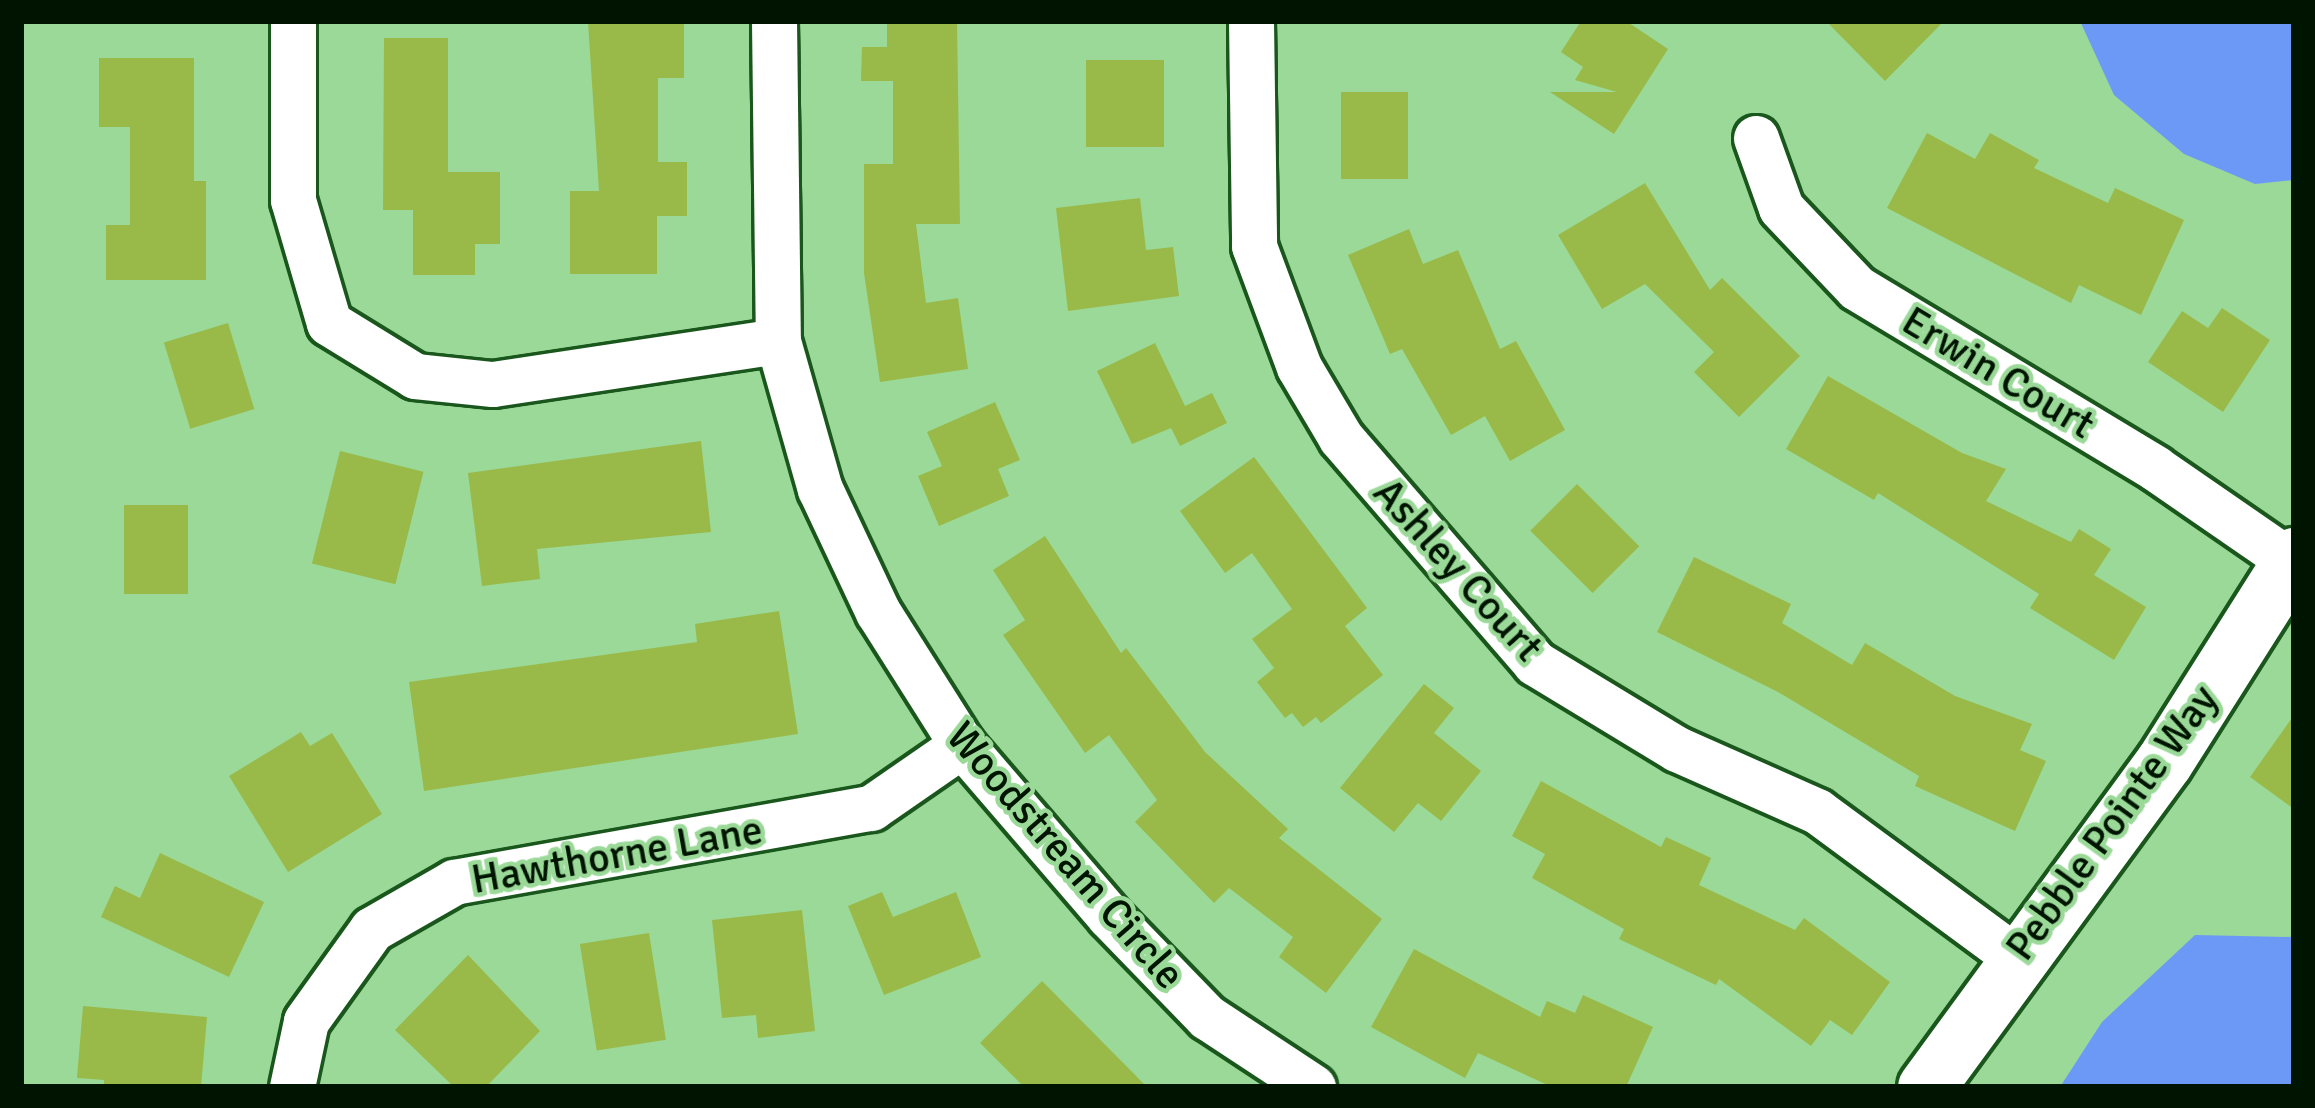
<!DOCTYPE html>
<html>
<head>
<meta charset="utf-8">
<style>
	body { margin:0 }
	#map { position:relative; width:2315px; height:1108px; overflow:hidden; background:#9ad998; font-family:Signika,sans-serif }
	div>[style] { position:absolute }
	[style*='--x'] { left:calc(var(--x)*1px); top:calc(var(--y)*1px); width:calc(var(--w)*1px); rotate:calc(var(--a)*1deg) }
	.water>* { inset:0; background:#6d99f6 }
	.building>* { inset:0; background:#99ba48; transform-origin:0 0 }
	.roads { filter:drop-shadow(3px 0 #1a571c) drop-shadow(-3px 0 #1a571c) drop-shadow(0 3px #1a571c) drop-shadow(0 -3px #1a571c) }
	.minor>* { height:45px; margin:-22.5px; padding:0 22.5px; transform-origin:22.5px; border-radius:22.5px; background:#fff }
	.tertiary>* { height:57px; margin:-28.5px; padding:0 28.5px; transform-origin:28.5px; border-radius:28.5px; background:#fff }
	span { translate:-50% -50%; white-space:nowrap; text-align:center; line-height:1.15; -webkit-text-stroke:9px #9ad998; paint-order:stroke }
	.street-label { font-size:42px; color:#001501 }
	.frame { position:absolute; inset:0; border:24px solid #001501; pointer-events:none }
</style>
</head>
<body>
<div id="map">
	<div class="water">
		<div style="clip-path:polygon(2080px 21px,2294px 21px,2294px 180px,2255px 184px,2184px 154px,2114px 95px)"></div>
		<div style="clip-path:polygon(2195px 935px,2294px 937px,2294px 1087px,2060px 1087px,2102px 1022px)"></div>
	</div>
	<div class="building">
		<div style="clip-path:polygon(887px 21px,957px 21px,960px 224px,916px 224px,926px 303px,958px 298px,968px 369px,880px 382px,864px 273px,864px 164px,893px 164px,893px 81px,861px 81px,862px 47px,887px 47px)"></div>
		<div style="clip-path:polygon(1581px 21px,1626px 21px,1668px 49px,1614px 134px,1550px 92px,1617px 92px,1575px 80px,1583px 67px,1561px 52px)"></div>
		<div style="clip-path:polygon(1826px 21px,1944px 21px,1885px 81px)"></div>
		<div style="clip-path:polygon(588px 22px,684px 22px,684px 78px,658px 78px,658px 162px,687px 162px,687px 216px,657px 216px,657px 274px,570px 274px,570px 191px,599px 191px)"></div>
		<div style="clip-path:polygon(384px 38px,448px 38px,448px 172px,500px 172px,500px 244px,475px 244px,475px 275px,413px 275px,413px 210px,383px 210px)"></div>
		<div style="clip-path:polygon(99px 58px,194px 58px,194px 181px,206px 181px,206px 280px,106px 280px,106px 225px,130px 225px,130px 127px,99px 127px)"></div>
		<div style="left:1086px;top:60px;width:78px;height:87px"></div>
		<div style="left:1341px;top:92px;width:67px;height:87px"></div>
		<div style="clip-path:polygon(1927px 133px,1975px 159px,1990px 133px,2039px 160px,2034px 168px,2108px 203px,2115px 188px,2184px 220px,2141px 315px,2079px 285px,2071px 303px,1887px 208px)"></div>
		<div style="clip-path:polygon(1645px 183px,1710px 290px,1722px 278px,1800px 356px,1739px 417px,1694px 372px,1714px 352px,1645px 284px,1602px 309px,1558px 235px)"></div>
		<div style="clip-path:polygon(1140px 198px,1146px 250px,1173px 247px,1179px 296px,1068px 311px,1056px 208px)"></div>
		<div style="clip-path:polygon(1409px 229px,1423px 264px,1458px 250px,1500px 349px,1516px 341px,1565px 430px,1510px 461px,1485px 416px,1451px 435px,1402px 349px,1390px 354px,1348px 255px)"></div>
		<div style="clip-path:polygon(2222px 308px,2270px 340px,2223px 412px,2148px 362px,2182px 311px,2208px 328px)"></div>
		<div style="left:228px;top:323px;width:90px;height:67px;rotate:73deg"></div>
		<div style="clip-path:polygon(1155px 343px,1185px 406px,1212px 393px,1227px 423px,1180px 446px,1171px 428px,1132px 444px,1097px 371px)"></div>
		<div style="clip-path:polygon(1828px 376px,1962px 453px,2006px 469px,1986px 501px,2071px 542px,2079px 529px,2111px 549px,2094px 575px,2146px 607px,2114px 660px,2030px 608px,2039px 594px,1878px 493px,1874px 500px,1786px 449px)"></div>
		<div style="clip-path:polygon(995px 402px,1020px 460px,998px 469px,1009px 496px,939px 526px,918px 476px,942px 466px,927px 432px)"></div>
		<div style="clip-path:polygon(701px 441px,711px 532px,537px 549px,540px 579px,482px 586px,468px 473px)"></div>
		<div style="left:340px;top:451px;width:86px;height:116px;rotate:14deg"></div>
		<div style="clip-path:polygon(1254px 457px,1367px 608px,1345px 626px,1383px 675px,1321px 723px,1316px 717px,1303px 727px,1292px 713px,1285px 718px,1257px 682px,1274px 668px,1252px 639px,1292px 609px,1252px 553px,1225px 573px,1180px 511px)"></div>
		<div style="left:1577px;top:484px;width:88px;height:66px;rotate:45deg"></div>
		<div style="left:124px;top:505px;width:64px;height:89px"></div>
		<div style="clip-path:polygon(1045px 536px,1121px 653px,1126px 648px,1205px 752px,1288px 829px,1279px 838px,1382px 919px,1326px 993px,1279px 957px,1293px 937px,1229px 888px,1214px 903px,1135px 822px,1157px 800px,1109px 735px,1085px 753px,1003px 635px,1025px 620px,993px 570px)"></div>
		<div style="clip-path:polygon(1694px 557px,1791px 604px,1782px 623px,1852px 665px,1865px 643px,1955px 696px,2032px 724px,2020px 750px,2046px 761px,2015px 831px,1915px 786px,1919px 776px,1778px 692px,1657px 632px)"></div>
		<div style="clip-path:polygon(779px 611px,798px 734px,424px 791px,409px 682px,697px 642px,695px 624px)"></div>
		<div style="clip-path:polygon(1424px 684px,1454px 708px,1434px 733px,1481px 771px,1441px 821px,1418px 803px,1394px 832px,1340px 788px)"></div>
		<div style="clip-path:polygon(2294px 715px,2294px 809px,2250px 777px)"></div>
		<div style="clip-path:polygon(301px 732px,310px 746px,332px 733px,382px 814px,288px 872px,229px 776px)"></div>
		<div style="clip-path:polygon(1541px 781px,1661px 847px,1666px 837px,1711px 858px,1699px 885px,1795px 930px,1804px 918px,1890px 982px,1852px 1035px,1830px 1020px,1811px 1046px,1719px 979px,1716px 985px,1619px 939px,1624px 929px,1532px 878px,1545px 854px,1512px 836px)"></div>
		<div style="clip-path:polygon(160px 853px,264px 902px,229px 977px,101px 917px,115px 886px,140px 898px)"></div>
		<div style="clip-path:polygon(882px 892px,893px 917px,956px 892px,981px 957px,884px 995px,848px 906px)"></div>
		<div style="clip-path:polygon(802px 910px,815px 1031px,758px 1038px,756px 1015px,722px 1018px,712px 920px)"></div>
		<div style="left:649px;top:933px;width:108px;height:70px;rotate:81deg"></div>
		<div style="clip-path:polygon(1414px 949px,1540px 1017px,1547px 1001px,1575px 1013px,1583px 995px,1653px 1027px,1626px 1087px,1552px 1087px,1478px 1053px,1465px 1078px,1371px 1027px)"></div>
		<div style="clip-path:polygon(468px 955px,540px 1031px,486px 1087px,454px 1087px,395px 1030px)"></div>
		<div style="clip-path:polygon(1042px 981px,1147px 1087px,1024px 1087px,980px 1043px)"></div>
		<div style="clip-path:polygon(83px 1006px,207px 1017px,201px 1087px,104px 1087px,104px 1080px,77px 1078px)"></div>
	</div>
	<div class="roads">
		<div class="minor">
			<div style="--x:293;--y:21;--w:179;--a:90"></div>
			<div style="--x:293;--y:200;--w:128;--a:73.7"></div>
			<div style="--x:329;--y:323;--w:101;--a:31.6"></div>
			<div style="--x:415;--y:376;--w:78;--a:5.9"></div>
			<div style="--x:493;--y:384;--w:288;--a:-8.6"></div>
			<div style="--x:774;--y:21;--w:320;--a:89.3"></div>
			<div style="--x:778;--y:341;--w:154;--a:74.2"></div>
			<div style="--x:820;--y:489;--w:136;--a:64.8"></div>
			<div style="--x:878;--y:612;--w:157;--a:57.7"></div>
			<div style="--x:962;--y:745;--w:225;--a:49.3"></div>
			<div style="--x:1109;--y:916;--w:141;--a:45.9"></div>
			<div style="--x:1207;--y:1017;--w:127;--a:33.4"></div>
			<div style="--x:1251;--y:21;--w:225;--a:89.2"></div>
			<div style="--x:1254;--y:246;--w:129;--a:69.6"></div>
			<div style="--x:1299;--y:367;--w:82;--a:59.4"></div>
			<div style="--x:1341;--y:438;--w:297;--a:49.2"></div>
			<div style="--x:1535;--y:663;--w:166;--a:31.2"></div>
			<div style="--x:1677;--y:749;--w:153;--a:23.9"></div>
			<div style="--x:1817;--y:811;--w:246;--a:36.4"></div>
			<div style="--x:1756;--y:138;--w:74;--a:70.3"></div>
			<div style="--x:1781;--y:208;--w:110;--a:46.5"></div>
			<div style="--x:1857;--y:288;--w:348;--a:31.1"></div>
			<div style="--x:2155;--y:468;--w:169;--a:34.6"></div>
			<div style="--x:292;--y:1087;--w:67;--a:-78"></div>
			<div style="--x:306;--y:1021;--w:113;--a:-54.3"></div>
			<div style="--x:372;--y:929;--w:95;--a:-29.8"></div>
			<div style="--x:454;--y:882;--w:424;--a:-10.1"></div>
			<div style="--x:871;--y:808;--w:111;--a:-34.7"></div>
		</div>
		<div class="tertiary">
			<div style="--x:1926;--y:1087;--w:403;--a:-53.8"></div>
			<div style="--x:2164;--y:762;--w:244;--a:-57.7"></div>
		</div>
	</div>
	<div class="street-label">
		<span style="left:1998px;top:373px;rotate:31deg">Erwin Court</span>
		<span style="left:1458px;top:570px;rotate:48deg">Ashley Court</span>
		<span style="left:2112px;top:823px;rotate:-54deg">Pebble Pointe Way</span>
		<span style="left:617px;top:855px;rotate:-10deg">Hawthorne Lane</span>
		<span style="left:1065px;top:856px;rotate:49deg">Woodstream Circle</span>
	</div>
	<div class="frame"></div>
</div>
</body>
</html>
